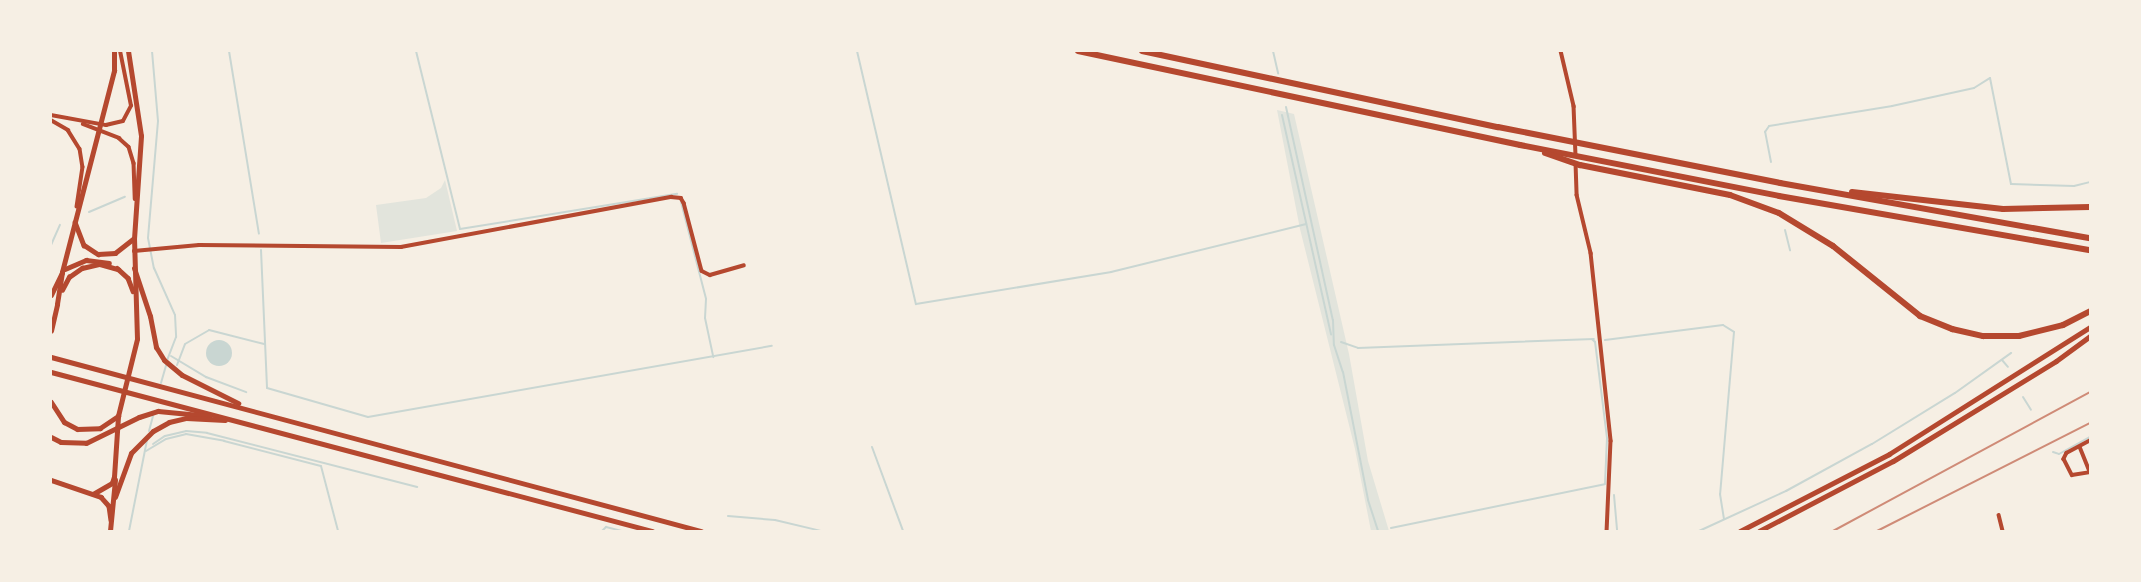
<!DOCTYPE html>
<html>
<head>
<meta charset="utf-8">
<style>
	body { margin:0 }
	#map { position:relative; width:2141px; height:582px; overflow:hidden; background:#f6efe4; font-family:"Times New Roman",serif }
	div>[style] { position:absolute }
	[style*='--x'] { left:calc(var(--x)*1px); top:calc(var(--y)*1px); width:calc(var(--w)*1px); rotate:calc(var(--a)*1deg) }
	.green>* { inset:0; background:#e2e4dc }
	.water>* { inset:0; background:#c9d6d2 }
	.round { border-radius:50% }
	.stream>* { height:2px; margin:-1px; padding:0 1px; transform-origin:1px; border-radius:1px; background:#c9d6d2 }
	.minor>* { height:3.5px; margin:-1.75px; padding:0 1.75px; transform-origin:1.75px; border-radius:1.75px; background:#b5482f }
	.tertiary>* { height:4.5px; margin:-2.25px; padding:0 2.25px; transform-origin:2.25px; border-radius:2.25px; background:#b5482f }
	.trunk>* { height:5px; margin:-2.5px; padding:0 2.5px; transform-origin:2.5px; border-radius:2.5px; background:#b5482f }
	.motorway>* { height:6px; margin:-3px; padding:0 3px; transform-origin:3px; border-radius:3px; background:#b5482f }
	.rail>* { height:2px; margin:-1px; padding:0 1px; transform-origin:1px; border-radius:1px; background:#cf8b77 }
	span { translate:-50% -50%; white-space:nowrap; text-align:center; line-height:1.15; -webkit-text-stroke:6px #f6efe4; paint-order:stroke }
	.frame { position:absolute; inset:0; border:52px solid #f6efe4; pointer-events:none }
</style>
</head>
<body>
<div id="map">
	<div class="green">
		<div style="clip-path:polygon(1277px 110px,1294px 114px,1349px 354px,1368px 461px,1389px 531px,1371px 531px,1355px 449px,1300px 229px)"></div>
		<div style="clip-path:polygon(445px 180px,457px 231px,381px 243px,376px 205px,426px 198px,441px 188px)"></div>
	</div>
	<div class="water">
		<div class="round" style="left:206px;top:340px;width:26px;height:26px"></div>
	</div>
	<div class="stream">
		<div style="--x:152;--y:51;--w:70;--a:85.1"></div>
		<div style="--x:158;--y:121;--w:117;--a:94.9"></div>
		<div style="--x:148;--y:238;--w:31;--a:79"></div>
		<div style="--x:154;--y:268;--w:51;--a:65.9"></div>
		<div style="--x:175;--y:315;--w:22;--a:87"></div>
		<div style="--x:176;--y:337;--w:25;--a:111"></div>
		<div style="--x:229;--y:51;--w:185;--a:80.7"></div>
		<div style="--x:416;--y:51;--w:183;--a:76.1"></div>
		<div style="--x:460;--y:229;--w:220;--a:-9.2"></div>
		<div style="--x:857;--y:51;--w:260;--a:76.9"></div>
		<div style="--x:916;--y:304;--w:198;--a:-9.3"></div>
		<div style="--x:1111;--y:272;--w:201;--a:-13.8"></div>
		<div style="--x:1273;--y:51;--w:23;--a:77"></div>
		<div style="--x:1286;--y:107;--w:218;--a:77.6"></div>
		<div style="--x:1333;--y:320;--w:25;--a:88"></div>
		<div style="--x:1334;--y:345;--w:28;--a:72"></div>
		<div style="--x:1343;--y:372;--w:130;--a:78.9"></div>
		<div style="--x:1368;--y:500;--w:33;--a:72"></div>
		<div style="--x:1282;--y:115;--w:225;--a:77.4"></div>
		<div style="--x:1771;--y:162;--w:31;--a:-101"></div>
		<div style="--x:1765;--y:132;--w:7;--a:-56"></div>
		<div style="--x:1769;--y:126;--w:125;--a:-9.2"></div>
		<div style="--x:1892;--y:106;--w:84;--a:-12.4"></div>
		<div style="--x:1974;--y:88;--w:19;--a:-32"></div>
		<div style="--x:1990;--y:78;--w:108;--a:78.8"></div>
		<div style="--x:2011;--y:184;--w:63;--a:1.8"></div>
		<div style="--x:2074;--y:186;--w:16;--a:-14"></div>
		<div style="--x:681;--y:202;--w:100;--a:75.5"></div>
		<div style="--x:706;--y:299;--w:19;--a:93"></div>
		<div style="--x:705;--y:318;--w:40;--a:78"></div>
		<div style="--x:89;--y:212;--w:39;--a:-23"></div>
		<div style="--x:1785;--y:230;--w:21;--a:76"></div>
		<div style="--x:51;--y:245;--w:22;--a:-66"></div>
		<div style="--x:261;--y:250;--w:138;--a:87.5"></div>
		<div style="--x:267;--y:388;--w:105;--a:16"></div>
		<div style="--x:368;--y:417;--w:410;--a:-10"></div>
		<div style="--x:1605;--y:340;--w:119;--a:-7.2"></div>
		<div style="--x:1723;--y:325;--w:13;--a:32"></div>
		<div style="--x:1734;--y:332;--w:163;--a:94.9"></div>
		<div style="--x:1720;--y:494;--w:25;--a:81"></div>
		<div style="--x:1341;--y:342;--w:18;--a:19"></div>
		<div style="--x:1358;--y:348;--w:236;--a:-2.2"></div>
		<div style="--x:171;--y:356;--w:41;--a:31"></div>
		<div style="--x:206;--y:377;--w:43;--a:20.6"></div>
		<div style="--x:2002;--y:360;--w:9;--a:49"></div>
		<div style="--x:177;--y:365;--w:22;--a:-69"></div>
		<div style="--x:185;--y:344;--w:28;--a:-30"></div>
		<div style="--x:209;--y:330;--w:57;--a:14.3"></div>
		<div style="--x:161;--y:383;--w:19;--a:-74"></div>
		<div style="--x:2023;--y:397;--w:15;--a:58"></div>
		<div style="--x:149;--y:431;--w:16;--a:-75"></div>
		<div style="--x:153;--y:444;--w:14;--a:-34"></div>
		<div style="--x:165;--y:436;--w:22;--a:-13"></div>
		<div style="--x:186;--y:431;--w:21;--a:5"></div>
		<div style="--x:207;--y:433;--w:217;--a:14.4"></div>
		<div style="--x:872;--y:447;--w:90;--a:69.7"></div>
		<div style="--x:146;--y:451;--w:23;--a:-31"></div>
		<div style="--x:166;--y:439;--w:21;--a:-14"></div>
		<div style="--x:186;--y:434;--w:39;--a:10"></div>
		<div style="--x:224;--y:441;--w:100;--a:14.5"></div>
		<div style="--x:321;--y:466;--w:67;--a:75.3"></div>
		<div style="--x:2053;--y:452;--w:6;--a:18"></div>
		<div style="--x:2059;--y:454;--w:35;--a:-29"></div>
		<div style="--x:1614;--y:495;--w:36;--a:85"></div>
		<div style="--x:728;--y:516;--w:47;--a:4.9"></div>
		<div style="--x:775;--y:520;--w:47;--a:13.4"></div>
		<div style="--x:1391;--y:528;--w:218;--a:-11.6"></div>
		<div style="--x:1605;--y:484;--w:46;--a:-87.5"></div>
		<div style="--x:1607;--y:438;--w:97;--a:-97.1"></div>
		<div style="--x:1595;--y:342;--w:4;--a:-135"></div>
		<div style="--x:129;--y:531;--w:93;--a:-78.8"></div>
		<div style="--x:602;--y:531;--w:6;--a:-45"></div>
		<div style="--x:606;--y:527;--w:16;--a:14"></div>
		<div style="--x:1699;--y:531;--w:96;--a:-24.7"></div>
		<div style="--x:1786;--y:491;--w:98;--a:-28.7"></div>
		<div style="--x:1872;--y:444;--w:97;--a:-31.6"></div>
		<div style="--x:1955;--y:393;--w:69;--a:-35.5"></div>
	</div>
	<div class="minor">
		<div style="--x:1561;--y:51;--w:57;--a:76.7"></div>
		<div style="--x:1574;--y:106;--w:49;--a:87.7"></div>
		<div style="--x:51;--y:115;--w:56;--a:10.3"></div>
		<div style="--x:106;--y:125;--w:17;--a:-13"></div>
		<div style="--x:123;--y:121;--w:17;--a:-62"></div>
		<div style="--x:131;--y:106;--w:56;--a:-101.3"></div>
		<div style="--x:51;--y:120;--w:20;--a:30"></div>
		<div style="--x:68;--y:130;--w:22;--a:58"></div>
		<div style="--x:80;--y:149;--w:18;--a:81"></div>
		<div style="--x:83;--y:167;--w:40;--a:98.5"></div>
		<div style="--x:83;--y:124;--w:39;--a:21"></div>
		<div style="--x:119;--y:138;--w:13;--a:42"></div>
		<div style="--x:129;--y:147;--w:17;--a:73"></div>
		<div style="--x:134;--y:163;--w:36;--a:88"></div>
		<div style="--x:1576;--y:163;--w:32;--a:88"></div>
		<div style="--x:1577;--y:195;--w:60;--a:76.4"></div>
		<div style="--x:1591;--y:253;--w:189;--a:83.9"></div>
		<div style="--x:1611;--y:441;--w:90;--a:92.5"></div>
		<div style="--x:134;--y:251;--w:65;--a:-5.3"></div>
		<div style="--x:199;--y:245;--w:202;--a:0.6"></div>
		<div style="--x:401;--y:247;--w:275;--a:-10.5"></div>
		<div style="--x:671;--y:197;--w:10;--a:6"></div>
		<div style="--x:681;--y:198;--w:6;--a:59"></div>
		<div style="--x:684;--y:203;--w:70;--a:75.2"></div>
		<div style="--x:702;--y:271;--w:9;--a:27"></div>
		<div style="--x:710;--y:275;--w:35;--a:-16"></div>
		<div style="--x:2090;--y:441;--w:26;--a:152"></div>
		<div style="--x:2067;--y:453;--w:7;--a:117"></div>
		<div style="--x:2064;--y:459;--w:18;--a:63"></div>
		<div style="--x:2072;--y:475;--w:18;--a:-9"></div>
		<div style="--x:2080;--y:447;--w:27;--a:68"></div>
		<div style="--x:1999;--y:515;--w:16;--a:76"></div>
	</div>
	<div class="tertiary">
		<div style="--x:75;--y:222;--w:25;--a:69"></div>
		<div style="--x:84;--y:245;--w:17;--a:33"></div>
		<div style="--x:98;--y:254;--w:17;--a:-3"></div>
		<div style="--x:115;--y:253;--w:23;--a:-38"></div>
		<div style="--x:117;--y:268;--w:15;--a:42"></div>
		<div style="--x:128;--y:278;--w:14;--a:69"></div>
		<div style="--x:65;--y:269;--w:23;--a:-23"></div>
		<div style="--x:86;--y:260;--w:23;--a:7"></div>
		<div style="--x:62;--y:290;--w:15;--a:-62"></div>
		<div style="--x:69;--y:277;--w:16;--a:-35"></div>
		<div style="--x:82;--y:268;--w:18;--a:-13"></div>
		<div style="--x:100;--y:264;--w:19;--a:16"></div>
		<div style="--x:57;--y:304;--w:32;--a:-81"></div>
		<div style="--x:62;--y:272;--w:208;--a:-75.5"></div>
		<div style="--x:114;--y:71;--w:20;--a:-90"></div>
		<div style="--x:51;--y:331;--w:27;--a:-77"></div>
		<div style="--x:51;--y:480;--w:53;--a:18.8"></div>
		<div style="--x:101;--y:497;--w:12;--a:48"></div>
		<div style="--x:109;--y:506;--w:14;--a:82"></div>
		<div style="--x:93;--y:494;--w:22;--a:-30"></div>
		<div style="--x:112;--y:483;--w:6;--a:-72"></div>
		<div style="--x:114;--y:477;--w:61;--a:-86.2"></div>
		<div style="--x:118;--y:416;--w:79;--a:-76.1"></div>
		<div style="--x:137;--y:339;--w:100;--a:-91.7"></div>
		<div style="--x:134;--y:239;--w:103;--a:-86.1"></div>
		<div style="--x:141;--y:136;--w:86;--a:-98.7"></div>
		<div style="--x:110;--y:531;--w:51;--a:-84.4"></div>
	</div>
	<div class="trunk">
		<div style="--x:134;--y:268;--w:51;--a:71.6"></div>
		<div style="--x:150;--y:316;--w:32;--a:79"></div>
		<div style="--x:156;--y:347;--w:15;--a:58"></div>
		<div style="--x:164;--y:360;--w:23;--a:40"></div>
		<div style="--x:182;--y:375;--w:63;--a:26.6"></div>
		<div style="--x:51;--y:295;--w:25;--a:-64"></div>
		<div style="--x:51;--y:357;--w:673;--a:14.99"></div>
		<div style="--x:51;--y:372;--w:622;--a:14.82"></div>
		<div style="--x:51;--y:402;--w:24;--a:57"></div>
		<div style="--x:64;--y:422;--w:15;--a:28"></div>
		<div style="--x:77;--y:429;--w:23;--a:-2"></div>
		<div style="--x:100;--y:428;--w:22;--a:-34"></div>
		<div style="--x:51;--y:437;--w:11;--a:27"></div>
		<div style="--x:61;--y:442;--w:25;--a:2"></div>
		<div style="--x:86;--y:443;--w:59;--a:-26.1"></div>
		<div style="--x:139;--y:417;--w:20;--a:-18"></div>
		<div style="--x:158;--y:411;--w:52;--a:5.5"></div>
		<div style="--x:115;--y:497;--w:47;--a:-70"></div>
		<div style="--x:131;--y:453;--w:31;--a:-45"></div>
		<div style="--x:153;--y:431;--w:18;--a:-29"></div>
		<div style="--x:169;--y:422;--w:17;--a:-13"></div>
		<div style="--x:186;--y:418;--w:39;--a:3"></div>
		<div style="--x:1740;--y:531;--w:168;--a:-27.3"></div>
		<div style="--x:1889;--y:454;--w:238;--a:-32.3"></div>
		<div style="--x:1759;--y:531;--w:151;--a:-27.6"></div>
		<div style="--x:1893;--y:461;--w:191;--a:-31.5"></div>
		<div style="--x:2056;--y:361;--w:42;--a:-36.3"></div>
	</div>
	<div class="motorway">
		<div style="--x:1078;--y:51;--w:452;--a:12"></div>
		<div style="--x:1520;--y:145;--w:264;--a:11.1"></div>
		<div style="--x:1779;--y:196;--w:316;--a:9.9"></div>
		<div style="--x:1142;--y:51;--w:364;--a:12.1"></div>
		<div style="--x:1498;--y:127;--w:288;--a:11.2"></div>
		<div style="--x:1780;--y:183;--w:315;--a:10.1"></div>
		<div style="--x:1545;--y:153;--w:37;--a:19"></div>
		<div style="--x:1580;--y:165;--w:153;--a:11.3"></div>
		<div style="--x:1730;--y:195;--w:52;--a:20.2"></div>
		<div style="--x:1779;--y:213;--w:63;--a:31.4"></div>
		<div style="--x:1833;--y:246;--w:112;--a:38.8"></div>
		<div style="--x:1920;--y:316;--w:35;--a:22"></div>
		<div style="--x:1952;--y:329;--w:32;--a:13"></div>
		<div style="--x:1983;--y:336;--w:36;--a:0"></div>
		<div style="--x:2019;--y:336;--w:45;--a:-14"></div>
		<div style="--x:2063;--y:325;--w:30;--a:-27"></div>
		<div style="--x:1852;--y:192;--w:152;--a:6.4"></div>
		<div style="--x:2003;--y:209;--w:87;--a:-1.3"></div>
	</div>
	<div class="rail">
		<div style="--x:1833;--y:531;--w:292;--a:-28.4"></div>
		<div style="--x:1877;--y:531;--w:239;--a:-26.9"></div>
	</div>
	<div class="frame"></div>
</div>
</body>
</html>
